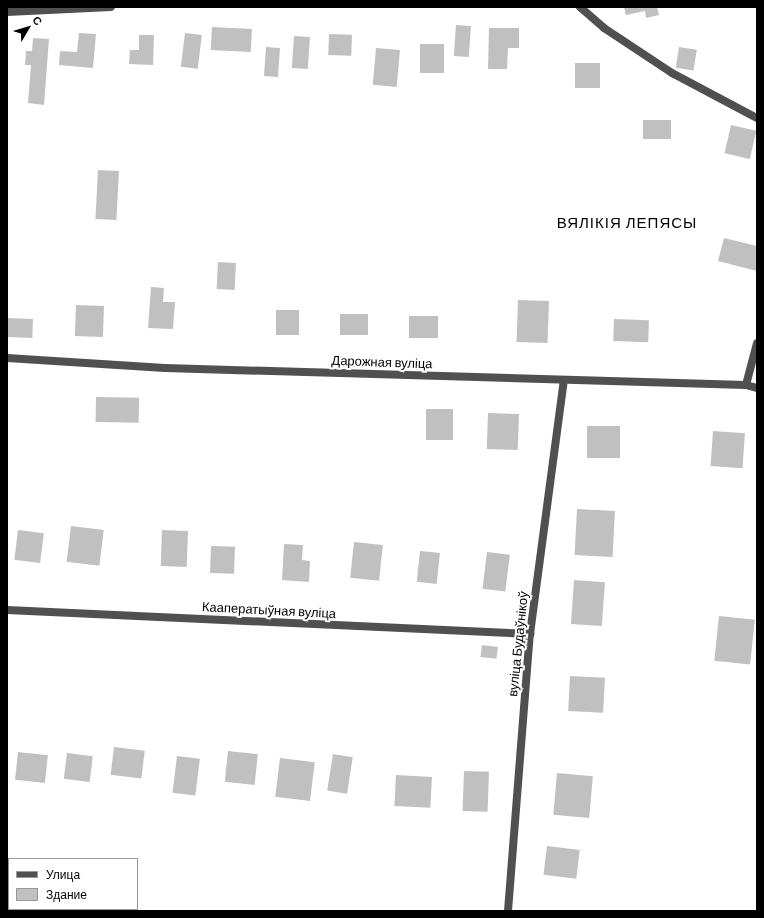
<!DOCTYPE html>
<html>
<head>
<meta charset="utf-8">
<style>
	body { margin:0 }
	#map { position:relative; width:764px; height:918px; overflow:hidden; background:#fff; font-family:Barlow,sans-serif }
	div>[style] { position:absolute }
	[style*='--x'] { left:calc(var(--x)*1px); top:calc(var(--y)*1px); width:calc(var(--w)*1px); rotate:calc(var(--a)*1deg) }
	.building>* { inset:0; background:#c0c0c0; transform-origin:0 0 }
	.service>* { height:8px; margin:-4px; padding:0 4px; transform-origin:4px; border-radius:4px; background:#505050 }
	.minor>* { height:8px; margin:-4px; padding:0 4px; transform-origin:4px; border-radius:4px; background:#505050 }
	span { translate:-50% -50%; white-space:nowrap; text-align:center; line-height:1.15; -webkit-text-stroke:4px #fff; paint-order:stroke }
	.street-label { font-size:13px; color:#000 }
	.quarter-label { font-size:15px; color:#000; letter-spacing:1px }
	.frame { position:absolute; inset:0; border:8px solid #000; pointer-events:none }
	.legend { position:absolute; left:8px; top:858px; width:130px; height:52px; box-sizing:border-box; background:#fff; border:1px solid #999; margin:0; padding:5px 7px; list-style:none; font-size:12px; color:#000 }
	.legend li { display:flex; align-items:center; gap:8px; height:20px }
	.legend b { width:20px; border:1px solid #999 }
	.north { position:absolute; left:8px; top:8px; width:40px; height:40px; -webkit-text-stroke:3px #fff; paint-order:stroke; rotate:52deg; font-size:11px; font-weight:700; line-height:16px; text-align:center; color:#000 }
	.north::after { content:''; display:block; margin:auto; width:14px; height:18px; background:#000; clip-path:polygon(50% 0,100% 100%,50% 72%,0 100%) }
</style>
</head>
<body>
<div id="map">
	<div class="building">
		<div style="clip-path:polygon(624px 7px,657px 7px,659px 15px,646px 18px,645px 11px,626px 15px)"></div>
		<div style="left:456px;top:25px;width:15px;height:31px;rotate:4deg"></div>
		<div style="left:212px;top:27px;width:40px;height:23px;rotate:3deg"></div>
		<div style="clip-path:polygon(489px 28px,519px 28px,519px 48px,508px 48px,507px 69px,488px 69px)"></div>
		<div style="clip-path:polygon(79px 33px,96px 34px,93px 68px,59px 65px,60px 51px,77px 52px)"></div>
		<div style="left:185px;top:33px;width:17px;height:34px;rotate:7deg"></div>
		<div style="left:329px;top:34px;width:23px;height:21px;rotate:2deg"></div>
		<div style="clip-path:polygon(139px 35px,154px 35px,153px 65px,129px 64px,130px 50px,139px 50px)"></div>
		<div style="left:294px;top:36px;width:16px;height:32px;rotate:4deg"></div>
		<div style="clip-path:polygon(33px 38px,49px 39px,44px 105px,28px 103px,31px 65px,25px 65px,26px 51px,32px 51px)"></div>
		<div style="left:420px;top:44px;width:24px;height:29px"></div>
		<div style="left:266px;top:47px;width:14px;height:29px;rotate:4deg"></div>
		<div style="left:679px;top:47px;width:18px;height:21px;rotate:9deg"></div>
		<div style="left:376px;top:48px;width:24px;height:37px;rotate:5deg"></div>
		<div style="left:575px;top:63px;width:25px;height:25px"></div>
		<div style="left:643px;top:120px;width:28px;height:19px"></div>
		<div style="left:731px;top:125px;width:26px;height:29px;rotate:13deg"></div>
		<div style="left:98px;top:170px;width:21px;height:49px;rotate:3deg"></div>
		<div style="clip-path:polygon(724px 238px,757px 246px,757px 271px,718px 261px)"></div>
		<div style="left:218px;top:262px;width:18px;height:27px;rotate:3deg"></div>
		<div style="clip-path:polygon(151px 287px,164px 288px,163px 302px,175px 302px,173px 329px,148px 328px)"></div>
		<div style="left:518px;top:300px;width:31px;height:42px;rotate:2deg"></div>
		<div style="left:76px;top:305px;width:28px;height:31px;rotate:2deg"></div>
		<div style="left:276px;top:310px;width:23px;height:25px"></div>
		<div style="left:340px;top:314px;width:28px;height:21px"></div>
		<div style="left:438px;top:316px;width:22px;height:29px;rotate:90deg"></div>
		<div style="left:7px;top:318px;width:26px;height:19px;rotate:2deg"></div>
		<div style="left:614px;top:319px;width:35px;height:22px;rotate:2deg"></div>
		<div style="left:96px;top:397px;width:43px;height:25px;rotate:1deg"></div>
		<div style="left:426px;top:409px;width:27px;height:31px"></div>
		<div style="left:488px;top:413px;width:31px;height:36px;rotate:2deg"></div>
		<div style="left:587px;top:426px;width:33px;height:32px"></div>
		<div style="left:713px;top:431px;width:32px;height:35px;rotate:4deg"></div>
		<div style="left:577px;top:509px;width:38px;height:46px;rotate:3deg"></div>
		<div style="left:71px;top:526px;width:33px;height:36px;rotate:7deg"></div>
		<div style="left:18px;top:530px;width:26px;height:30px;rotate:7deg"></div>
		<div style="left:162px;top:530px;width:26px;height:36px;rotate:2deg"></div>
		<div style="left:354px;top:542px;width:29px;height:36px;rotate:6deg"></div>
		<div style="clip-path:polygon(284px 544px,303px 545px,302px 560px,310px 561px,309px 582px,282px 580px)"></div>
		<div style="left:211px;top:546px;width:24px;height:27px;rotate:2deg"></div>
		<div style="left:420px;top:551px;width:20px;height:31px;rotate:6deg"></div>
		<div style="left:487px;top:552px;width:23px;height:37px;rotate:7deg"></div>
		<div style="left:574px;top:580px;width:31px;height:44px;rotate:4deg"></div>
		<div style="left:719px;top:616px;width:36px;height:45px;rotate:6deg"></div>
		<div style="left:482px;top:645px;width:16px;height:12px;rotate:7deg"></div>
		<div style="left:570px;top:676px;width:35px;height:35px;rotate:3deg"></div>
		<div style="left:114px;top:747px;width:31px;height:28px;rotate:7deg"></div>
		<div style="left:228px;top:751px;width:30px;height:31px;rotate:6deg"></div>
		<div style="left:18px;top:752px;width:30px;height:28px;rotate:6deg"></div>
		<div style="left:67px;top:753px;width:26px;height:26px;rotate:7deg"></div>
		<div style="left:333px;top:754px;width:20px;height:37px;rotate:9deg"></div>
		<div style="left:177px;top:756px;width:23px;height:37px;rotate:7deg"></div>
		<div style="left:280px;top:758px;width:35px;height:39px;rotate:7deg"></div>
		<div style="left:464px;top:771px;width:25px;height:40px;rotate:2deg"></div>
		<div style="left:557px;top:773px;width:36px;height:42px;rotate:5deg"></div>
		<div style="left:396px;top:775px;width:36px;height:31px;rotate:3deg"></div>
		<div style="left:547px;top:846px;width:33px;height:29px;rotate:7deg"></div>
	</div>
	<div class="service">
		<div style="--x:580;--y:7;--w:32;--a:41"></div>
		<div style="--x:604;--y:28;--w:82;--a:33.5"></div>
		<div style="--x:672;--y:73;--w:96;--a:27.9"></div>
	</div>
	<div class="minor">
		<div style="--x:7;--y:12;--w:104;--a:-2.8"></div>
		<div style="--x:7;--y:358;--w:158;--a:3.6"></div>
		<div style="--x:165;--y:368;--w:581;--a:1.68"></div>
		<div style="--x:746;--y:385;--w:11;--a:15"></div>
		<div style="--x:746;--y:385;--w:43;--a:-75.3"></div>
		<div style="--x:7;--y:610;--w:524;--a:2.63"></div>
		<div style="--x:508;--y:911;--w:278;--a:-85.5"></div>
		<div style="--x:530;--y:634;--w:256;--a:-82.4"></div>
	</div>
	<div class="street-label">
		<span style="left:382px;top:362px;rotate:2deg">Дарожная вуліца</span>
		<span style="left:269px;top:610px;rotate:3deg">Кааператыўная вуліца</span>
		<span style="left:518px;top:644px;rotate:-84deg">вуліца Будаўнікоў</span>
	</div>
	<div class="quarter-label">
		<span style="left:627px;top:223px">ВЯЛІКІЯ ЛЕПЯСЫ</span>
	</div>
	<div class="frame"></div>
	<ul class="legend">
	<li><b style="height:5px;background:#505050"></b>Улица</li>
	<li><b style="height:11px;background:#c0c0c0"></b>Здание</li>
	</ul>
	<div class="north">С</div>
</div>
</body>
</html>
